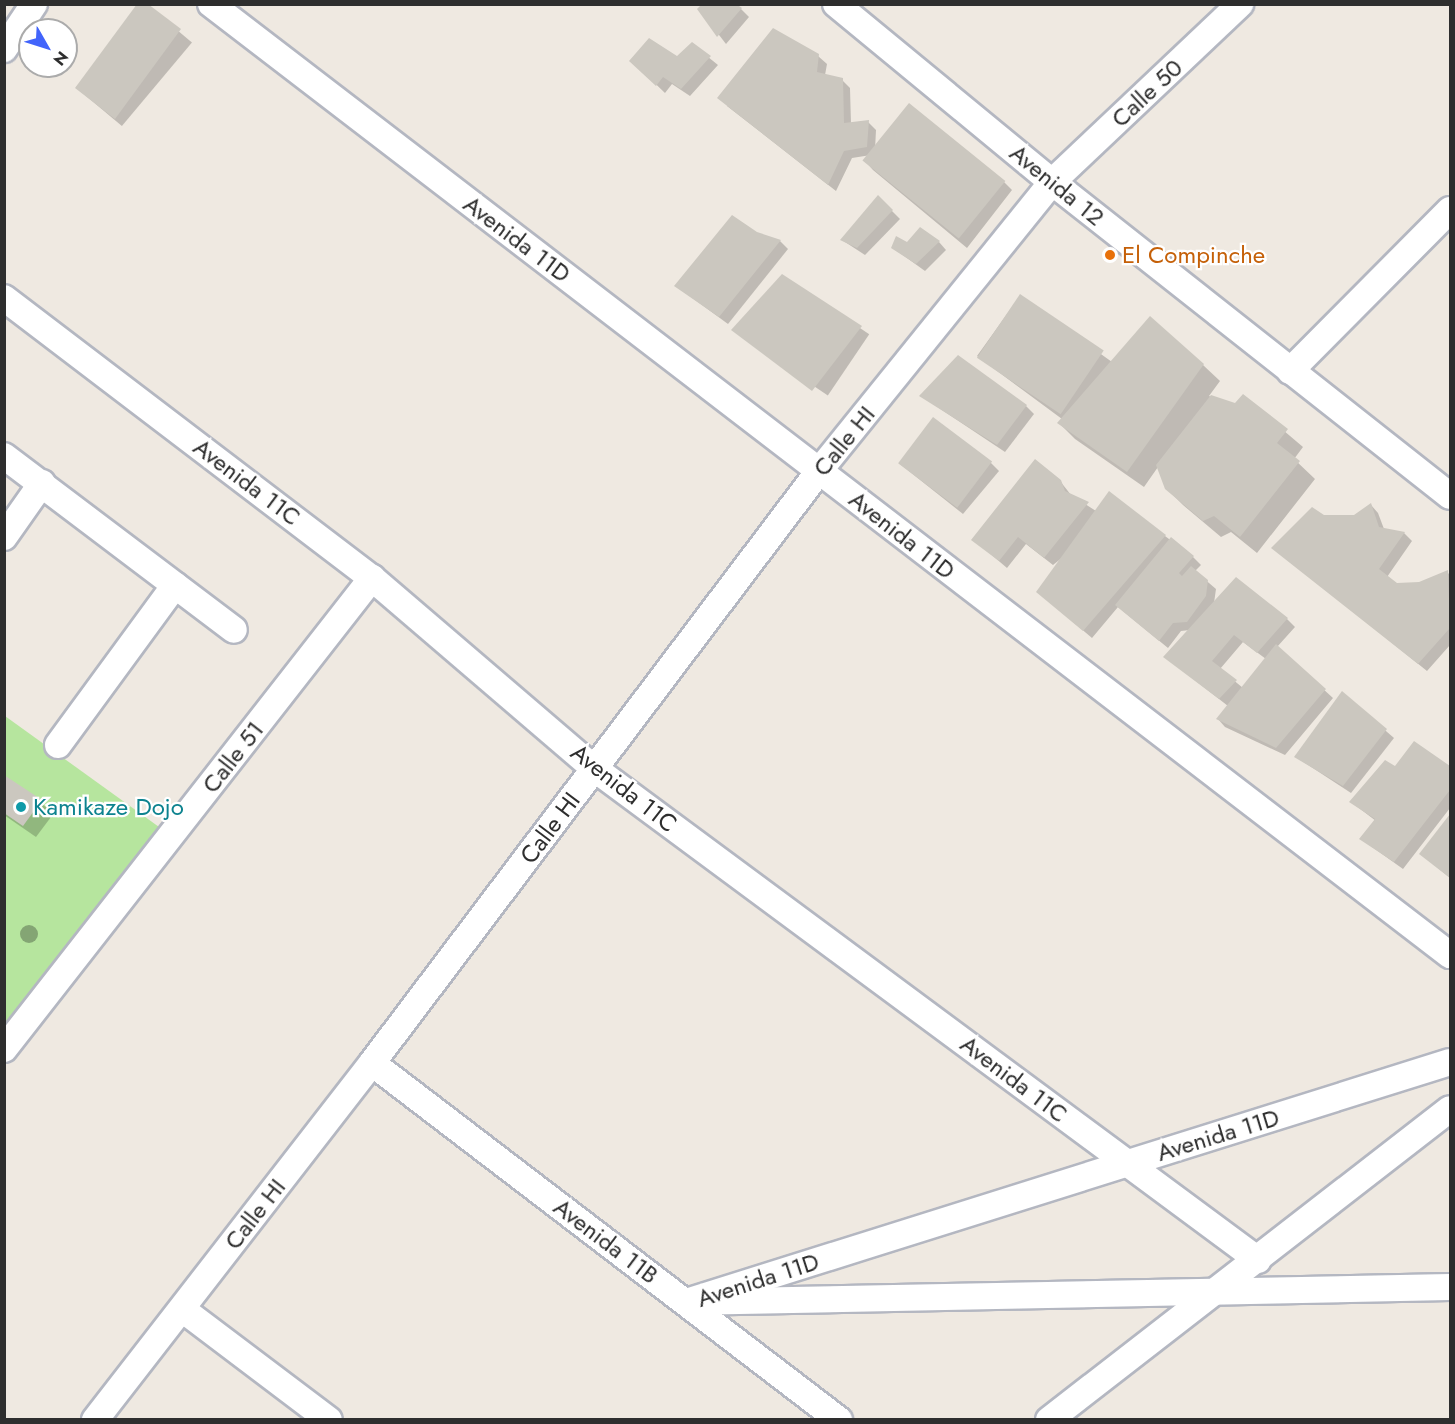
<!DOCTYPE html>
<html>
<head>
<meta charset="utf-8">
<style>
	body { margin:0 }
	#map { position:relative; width:1455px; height:1424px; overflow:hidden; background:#efe9e1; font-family:Jost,sans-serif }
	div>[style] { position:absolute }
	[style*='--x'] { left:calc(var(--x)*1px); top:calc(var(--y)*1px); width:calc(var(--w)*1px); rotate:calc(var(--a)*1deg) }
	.green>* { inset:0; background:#b6e59e }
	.shadow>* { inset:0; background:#0003; transform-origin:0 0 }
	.building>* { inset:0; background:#cbc7bf; transform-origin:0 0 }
	.roads { filter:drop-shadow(2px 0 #b4b7c1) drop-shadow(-2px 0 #b4b7c1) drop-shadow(0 2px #b4b7c1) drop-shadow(0 -2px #b4b7c1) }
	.street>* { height:26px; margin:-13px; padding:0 13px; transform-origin:13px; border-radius:13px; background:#fff }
	.trees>* { width:18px; height:18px; margin:-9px; border-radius:50%; background:#84a574 }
	.dots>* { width:16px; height:16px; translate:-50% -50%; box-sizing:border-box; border:3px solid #fff; border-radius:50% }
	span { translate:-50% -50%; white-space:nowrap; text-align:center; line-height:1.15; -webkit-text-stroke:4.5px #fff; paint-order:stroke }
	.street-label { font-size:24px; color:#2e2e2e }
	.food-label { font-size:24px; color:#c56008 }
	.left { translate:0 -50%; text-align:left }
	.culture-label { font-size:24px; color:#0d838f }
	.frame { position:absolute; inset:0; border:6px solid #2e2e2e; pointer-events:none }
	.north { position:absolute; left:18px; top:18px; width:60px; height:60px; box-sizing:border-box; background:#fff; border:2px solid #ababab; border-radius:50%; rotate:129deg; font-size:16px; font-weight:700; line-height:24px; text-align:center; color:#2e2e2e }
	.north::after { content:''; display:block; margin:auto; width:21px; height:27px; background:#4264fb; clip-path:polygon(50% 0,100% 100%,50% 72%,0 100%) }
</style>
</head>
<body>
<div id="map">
	<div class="green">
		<div style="clip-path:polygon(5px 716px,166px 832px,5px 1039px,4px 716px)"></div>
	</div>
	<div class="shadow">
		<div style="left:146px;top:4px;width:60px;height:109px;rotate:40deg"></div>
		<div style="clip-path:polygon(699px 9px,741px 9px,749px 17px,726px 44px)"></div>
		<div style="clip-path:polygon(692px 44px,718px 65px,690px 96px,672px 84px,665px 93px,639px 68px,677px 58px)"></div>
		<div style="clip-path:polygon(818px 56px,827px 64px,825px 75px,842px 80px,850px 88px,851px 124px,868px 122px,876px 130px,875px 150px,1004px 182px,1012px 190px,967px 248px,873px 170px,866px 162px,871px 155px,852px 158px,836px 191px,727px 106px)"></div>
		<div style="clip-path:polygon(878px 197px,900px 219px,865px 255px,842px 240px)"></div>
		<div style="clip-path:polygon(757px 234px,780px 241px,788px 249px,728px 324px,676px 286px)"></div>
		<div style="clip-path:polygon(939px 242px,946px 250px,925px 271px,893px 248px)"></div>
		<div style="left:783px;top:276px;width:104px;height:74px;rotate:34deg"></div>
		<div style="clip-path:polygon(1020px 296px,1112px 362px,1203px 365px,1220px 381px,1209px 396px,1235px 405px,1243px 396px,1303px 447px,1294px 459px,1315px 479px,1257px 553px,1231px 532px,1221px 537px,1183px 505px,1166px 488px,1158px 467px,1144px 487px,1075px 439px,1059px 423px,1062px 419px,977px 356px)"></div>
		<div style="clip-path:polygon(921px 396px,1026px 406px,1034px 414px,1005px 452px)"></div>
		<div style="clip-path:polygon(991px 463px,999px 471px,963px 514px,900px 464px)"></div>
		<div style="clip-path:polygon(evenodd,1060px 481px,1071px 495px,1096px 511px,1165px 536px,1193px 557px,1201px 565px,1195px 571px,1216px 589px,1214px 603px,1287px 619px,1295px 627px,1277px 647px,1333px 698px,1285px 755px,1225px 727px,1218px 719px,1228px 706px,1165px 657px,1190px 630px,1181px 631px,1168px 648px,1118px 607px,1092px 638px,1046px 599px,1063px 557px,1053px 565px,1026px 544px,1007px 568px,973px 539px,1060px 481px,1243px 642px,1266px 659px,1243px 688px,1220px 669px,1243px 642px)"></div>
		<div style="clip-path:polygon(1371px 505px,1378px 513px,1384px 529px,1404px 533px,1412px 541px,1387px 577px,1396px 585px,1420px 584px,1447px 572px,1450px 575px,1450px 645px,1427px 671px,1274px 548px,1324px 516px,1354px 516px)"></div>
		<div style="clip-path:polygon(1342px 693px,1394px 738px,1351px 793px,1296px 757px)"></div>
		<div style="clip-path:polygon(1414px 743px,1450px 767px,1450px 808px,1403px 869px,1361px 839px,1376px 821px,1351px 802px,1396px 768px)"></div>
		<div style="clip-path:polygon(4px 776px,54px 813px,36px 837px,4px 815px)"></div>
		<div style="clip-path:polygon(1450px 817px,1450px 878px,1421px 854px)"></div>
	</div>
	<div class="building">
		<div style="clip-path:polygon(137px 4px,148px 4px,181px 29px,115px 119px,75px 88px)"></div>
		<div style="clip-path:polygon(702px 4px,736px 4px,742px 8px,717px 37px,697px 9px)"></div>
		<div style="clip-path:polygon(773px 28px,819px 54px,817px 72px,843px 78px,844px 123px,869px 120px,867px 147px,844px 151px,828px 185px,717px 98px)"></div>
		<div style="clip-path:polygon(649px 38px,677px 56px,692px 42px,711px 56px,681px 89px,663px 77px,656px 86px,629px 61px)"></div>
		<div style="left:909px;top:103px;width:124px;height:74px;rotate:39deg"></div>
		<div style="clip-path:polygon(878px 195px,893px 210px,857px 248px,840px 240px)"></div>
		<div style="clip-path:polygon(732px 215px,757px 232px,781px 240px,719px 317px,674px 286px)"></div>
		<div style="clip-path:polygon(920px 227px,940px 241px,916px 264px,891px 248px,896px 236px,907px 242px)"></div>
		<div style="clip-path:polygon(782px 274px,862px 326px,812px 391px,731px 330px)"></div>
		<div style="left:1020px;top:294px;width:101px;height:77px;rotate:34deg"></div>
		<div style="clip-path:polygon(1150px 316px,1204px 364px,1127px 472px,1057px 423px)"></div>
		<div style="clip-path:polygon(958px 355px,1027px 405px,997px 445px,919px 396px)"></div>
		<div style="clip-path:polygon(1243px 394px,1288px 429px,1277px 443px,1300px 461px,1240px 537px,1214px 516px,1203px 521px,1165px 489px,1156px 465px,1211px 395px,1235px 403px)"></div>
		<div style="left:933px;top:417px;width:74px;height:58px;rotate:37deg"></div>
		<div style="clip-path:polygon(1035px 459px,1061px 480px,1065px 491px,1089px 502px,1044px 558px,1018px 537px,999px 561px,971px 540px)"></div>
		<div style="clip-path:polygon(1109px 491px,1166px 535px,1083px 631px,1036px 592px)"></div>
		<div style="clip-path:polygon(1371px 503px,1379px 527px,1405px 532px,1379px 569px,1397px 583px,1419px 582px,1448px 570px,1450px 628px,1418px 664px,1271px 548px,1312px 507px,1324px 515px,1354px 515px)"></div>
		<div style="clip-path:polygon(1171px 537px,1194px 556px,1179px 573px,1182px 576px,1191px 566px,1208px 580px,1206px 596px,1187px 622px,1173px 623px,1159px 641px,1115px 605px)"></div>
		<div style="clip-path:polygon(1236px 577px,1288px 618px,1257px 653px,1234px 635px,1212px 661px,1237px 680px,1219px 699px,1163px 657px)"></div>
		<div style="clip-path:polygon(1276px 644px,1326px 689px,1276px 748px,1216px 719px)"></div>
		<div style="clip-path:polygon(1342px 691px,1387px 729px,1343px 786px,1294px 757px)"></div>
		<div style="clip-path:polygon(1414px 741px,1450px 766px,1450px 790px,1394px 862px,1359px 839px,1375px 819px,1349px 802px,1385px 760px,1395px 766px)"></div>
		<div style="clip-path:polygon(4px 775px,42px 800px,23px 826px,4px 813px)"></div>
		<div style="clip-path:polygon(1450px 814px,1450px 878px,1419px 854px)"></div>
	</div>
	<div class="roads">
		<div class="street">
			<div style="--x:211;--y:4;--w:1562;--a:37.51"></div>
			<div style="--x:836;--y:4;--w:280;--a:39.5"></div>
			<div style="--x:1052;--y:182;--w:507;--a:38.27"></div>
			<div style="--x:4;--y:49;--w:54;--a:-56.3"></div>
			<div style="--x:4;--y:298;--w:462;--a:37.3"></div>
			<div style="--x:372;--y:578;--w:294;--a:40.6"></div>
			<div style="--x:595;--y:769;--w:825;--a:36.52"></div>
			<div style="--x:1290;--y:371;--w:227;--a:-45.2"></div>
			<div style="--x:4;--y:456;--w:288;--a:37.1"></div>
			<div style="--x:4;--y:537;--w:66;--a:-54.9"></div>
			<div style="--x:58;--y:745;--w:198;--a:-53.8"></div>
			<div style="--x:4;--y:1049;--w:598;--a:-52"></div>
			<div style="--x:1450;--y:1062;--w:801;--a:162.56"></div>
			<div style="--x:686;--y:1302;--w:764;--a:-1.12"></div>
			<div style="--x:372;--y:1063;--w:588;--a:37.4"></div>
			<div style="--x:182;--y:1309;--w:184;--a:37.1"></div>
			<div style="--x:95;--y:1420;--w:452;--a:-52.2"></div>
			<div style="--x:372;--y:1063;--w:742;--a:-52.94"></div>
			<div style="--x:819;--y:471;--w:371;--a:-51.1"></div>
			<div style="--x:1052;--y:182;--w:259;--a:-43.4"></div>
			<div style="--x:1049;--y:1420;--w:507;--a:-37.8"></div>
		</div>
	</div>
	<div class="trees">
		<div style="left:29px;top:934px"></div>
	</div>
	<div class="dots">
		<div style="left:1110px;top:255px;background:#e8710a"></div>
		<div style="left:21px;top:807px;background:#0f9aa8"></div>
	</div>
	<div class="street-label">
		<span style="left:1147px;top:93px;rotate:-43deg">Calle 50</span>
		<span style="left:1057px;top:185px;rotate:39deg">Avenida 12</span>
		<span style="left:517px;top:239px;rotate:37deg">Avenida 11D</span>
		<span style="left:844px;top:441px;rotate:-51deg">Calle HI</span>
		<span style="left:247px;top:482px;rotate:37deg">Avenida 11C</span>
		<span style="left:902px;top:535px;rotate:38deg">Avenida 11D</span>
		<span style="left:233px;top:757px;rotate:-52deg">Calle 51</span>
		<span style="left:624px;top:788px;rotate:38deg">Avenida 11C</span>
		<span style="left:550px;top:828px;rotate:-53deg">Calle HI</span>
		<span style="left:1014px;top:1079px;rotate:37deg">Avenida 11C</span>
		<span style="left:1218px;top:1135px;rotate:-17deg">Avenida 11D</span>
		<span style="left:255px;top:1214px;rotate:-52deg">Calle HI</span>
		<span style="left:606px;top:1241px;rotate:37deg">Avenida 11B</span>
		<span style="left:758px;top:1280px;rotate:-18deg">Avenida 11D</span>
	</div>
	<div class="food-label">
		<span class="left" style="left:1122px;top:255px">El Compinche</span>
	</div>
	<div class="culture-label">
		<span class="left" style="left:33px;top:807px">Kamikaze Dojo</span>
	</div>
	<div class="frame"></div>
	<div class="north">N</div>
</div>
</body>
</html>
